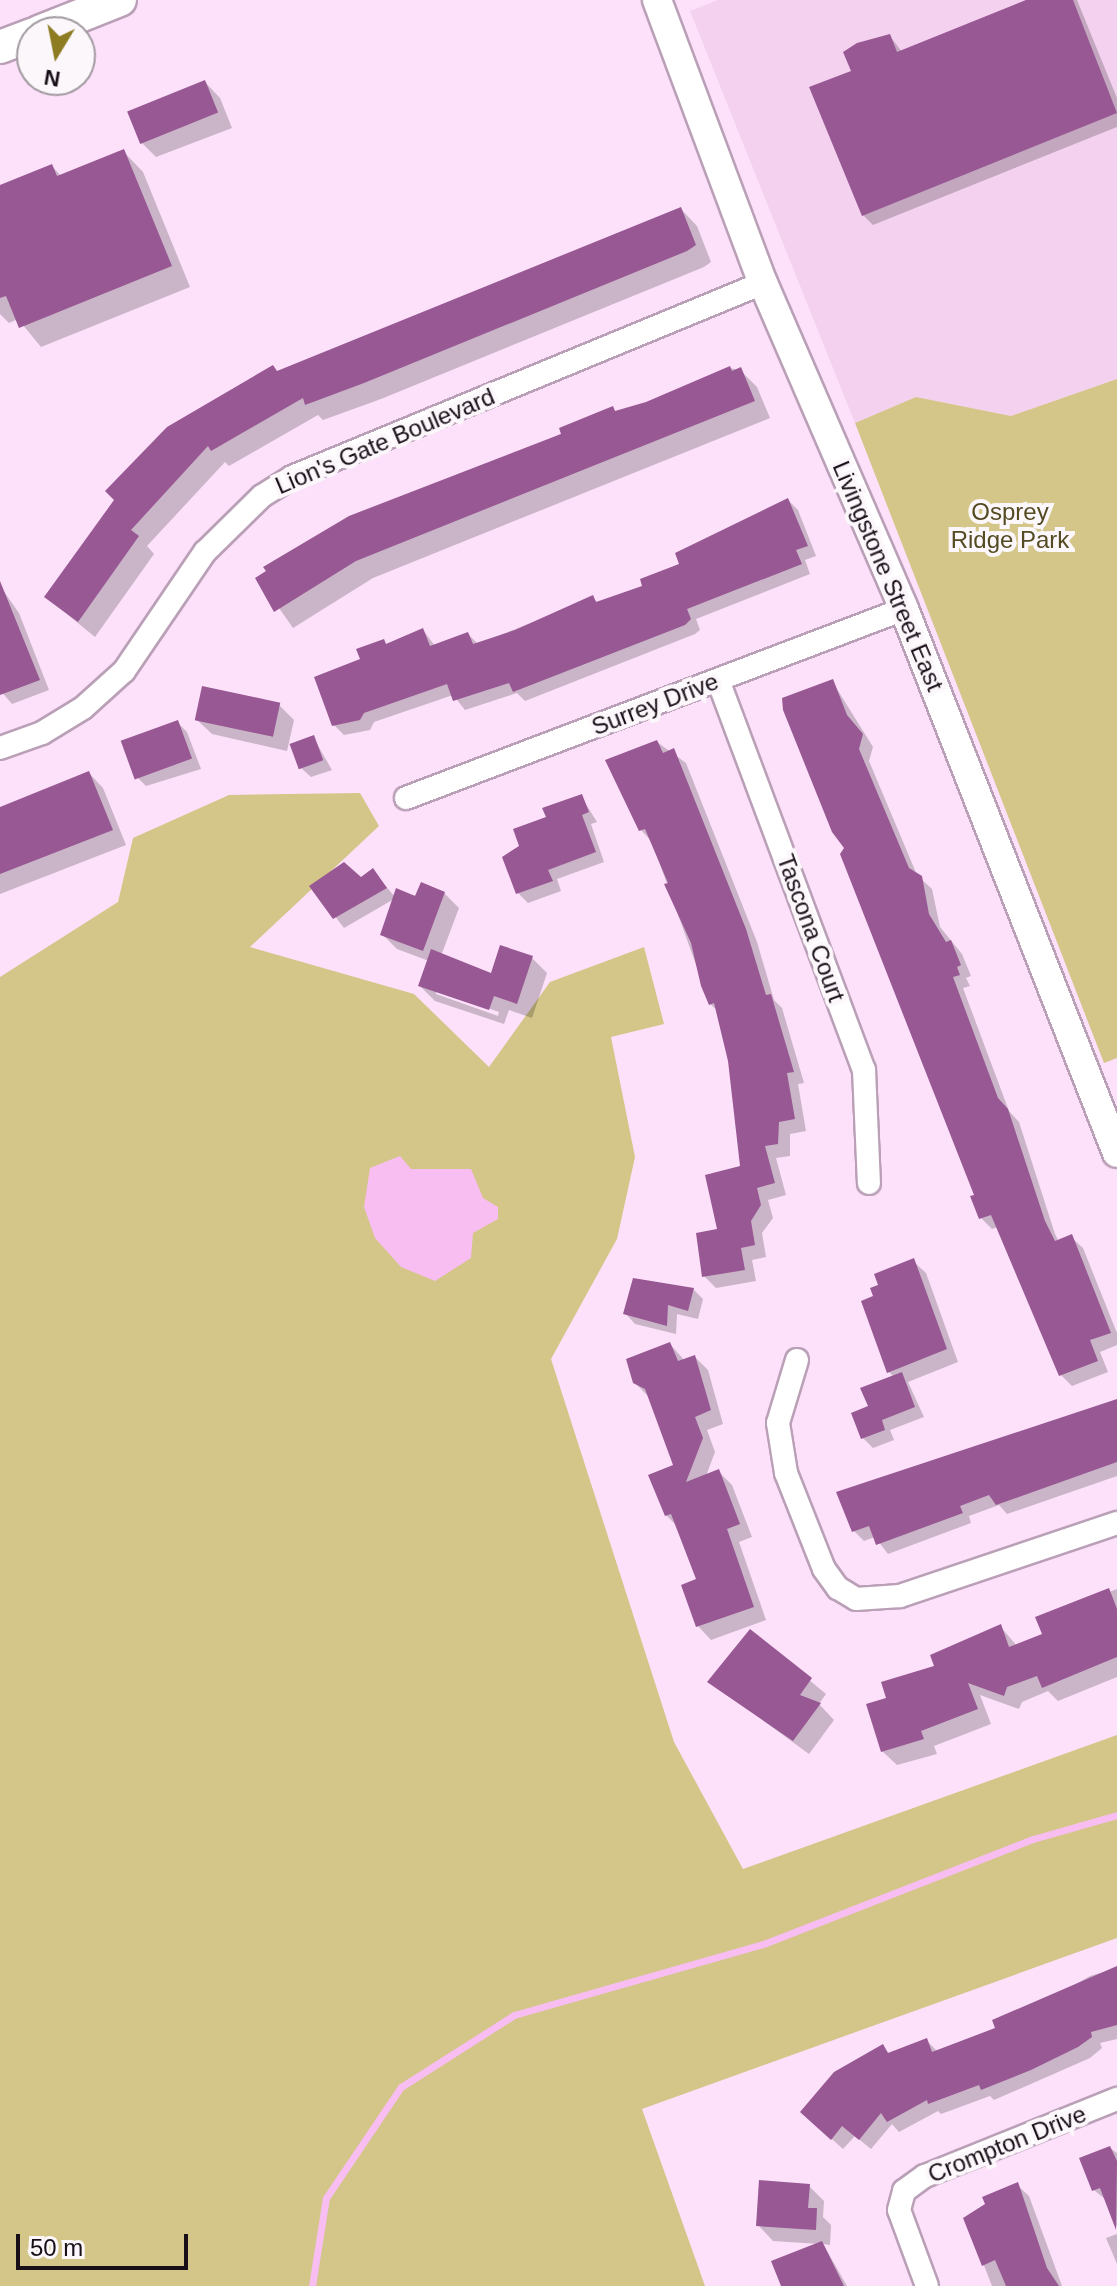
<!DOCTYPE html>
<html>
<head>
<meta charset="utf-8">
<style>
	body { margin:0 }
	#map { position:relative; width:1117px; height:2286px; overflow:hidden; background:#fde1fa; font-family:Arial,sans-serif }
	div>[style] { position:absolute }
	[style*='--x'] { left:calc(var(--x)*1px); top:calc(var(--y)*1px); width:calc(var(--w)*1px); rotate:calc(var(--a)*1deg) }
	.built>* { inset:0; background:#f3d1ef }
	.green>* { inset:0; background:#d3c688 }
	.water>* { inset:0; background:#f8bef2 }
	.shadow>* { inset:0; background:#0003 }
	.stream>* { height:7px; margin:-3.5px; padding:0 3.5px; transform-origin:3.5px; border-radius:3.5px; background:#f8bef2 }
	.building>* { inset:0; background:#985893; transform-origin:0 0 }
	.roads { filter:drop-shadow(2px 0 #baa0b7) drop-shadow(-2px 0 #baa0b7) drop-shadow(0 2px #baa0b7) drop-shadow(0 -2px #baa0b7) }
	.minor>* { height:22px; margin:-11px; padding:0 11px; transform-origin:11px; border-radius:11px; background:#fff }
	.tertiary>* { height:28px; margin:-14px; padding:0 14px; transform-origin:14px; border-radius:14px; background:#fff }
	.secondary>* { height:32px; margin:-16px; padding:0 16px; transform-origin:16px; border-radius:16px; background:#fff }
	span { translate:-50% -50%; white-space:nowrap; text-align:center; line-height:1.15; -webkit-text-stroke:8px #fcf7fb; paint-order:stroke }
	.street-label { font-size:24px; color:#190f18 }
	.park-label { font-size:24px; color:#544b23 }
	.north { position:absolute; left:16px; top:16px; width:80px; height:80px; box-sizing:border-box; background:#fcf7fb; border:2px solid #a19aa0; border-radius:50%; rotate:190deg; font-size:22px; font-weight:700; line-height:32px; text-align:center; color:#190f18 }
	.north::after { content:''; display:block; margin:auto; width:28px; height:36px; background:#8e7c22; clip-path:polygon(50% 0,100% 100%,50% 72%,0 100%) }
	.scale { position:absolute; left:16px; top:2234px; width:172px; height:36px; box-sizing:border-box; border:4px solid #190f18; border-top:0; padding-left:10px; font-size:24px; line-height:28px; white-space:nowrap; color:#190f18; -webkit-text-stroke:6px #fcf7fb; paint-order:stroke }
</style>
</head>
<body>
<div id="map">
	<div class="built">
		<div style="clip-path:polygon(718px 0,1117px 0,1117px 379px,1011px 416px,916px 397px,855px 423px,690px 11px)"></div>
	</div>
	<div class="green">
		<div style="clip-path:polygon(1117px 379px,1117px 1058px,1104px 1063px,855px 423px,916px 397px,1011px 416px)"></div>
		<div style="clip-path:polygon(360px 793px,379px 826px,250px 947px,414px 994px,489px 1067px,550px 982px,644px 947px,664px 1024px,611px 1037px,635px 1157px,617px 1239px,551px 1359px,674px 1742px,743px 1869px,1117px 1735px,1117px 1938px,642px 2109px,705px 2286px,0 2286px,0 977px,118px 902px,133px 838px,229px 795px)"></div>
	</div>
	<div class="water">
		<div style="clip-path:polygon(400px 1156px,411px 1169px,471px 1169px,483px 1198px,498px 1207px,498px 1219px,473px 1233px,471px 1258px,435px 1281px,401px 1267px,375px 1238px,364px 1207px,370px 1168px)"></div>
	</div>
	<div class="shadow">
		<div style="clip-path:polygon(1032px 0,1077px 0,1117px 98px,1117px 127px,873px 225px,863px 215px,853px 72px,890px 36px,902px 52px)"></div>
		<div style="clip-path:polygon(205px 82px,220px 98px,232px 128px,156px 157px,141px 142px,129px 112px)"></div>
		<div style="clip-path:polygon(123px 151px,143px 172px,190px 287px,41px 347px,18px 319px,9px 323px,0 314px,0 187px,52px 166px,61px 176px)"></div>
		<div style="clip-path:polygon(681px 209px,697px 226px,711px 262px,704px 267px,381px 399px,323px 420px,318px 415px,229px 466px,225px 462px,147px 546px,154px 554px,95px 637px,46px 597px,278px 373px)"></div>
		<div style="clip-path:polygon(729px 368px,740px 370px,757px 387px,770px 418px,373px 578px,293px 628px,258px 578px,613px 409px,617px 413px,647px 404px)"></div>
		<div style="clip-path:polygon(788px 500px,798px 510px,816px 556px,805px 560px,810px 574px,696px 619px,700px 630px,695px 634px,525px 701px,517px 693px,465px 710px,453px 695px,374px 722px,370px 730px,344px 735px,334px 725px,362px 660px,384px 642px,388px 646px,423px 630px,435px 646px,468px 634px,478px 644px,593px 598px,598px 603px,645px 587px)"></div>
		<div style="clip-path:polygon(0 586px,19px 613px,49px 690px,12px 704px,0 690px)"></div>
		<div style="clip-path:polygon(832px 681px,873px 747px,869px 761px,917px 875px,932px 889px,940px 927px,962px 954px,971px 976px,966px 978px,970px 986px,963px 988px,1009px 1111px,1019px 1122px,1055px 1234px,1059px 1242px,1071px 1237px,1083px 1248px,1117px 1333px,1117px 1345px,1100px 1352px,1108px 1372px,1072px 1386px,1061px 1375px,998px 1227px,992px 1229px,981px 1218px,977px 1196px,846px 848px)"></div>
		<div style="clip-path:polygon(279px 705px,294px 720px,287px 751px,212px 734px,196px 719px)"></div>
		<div style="clip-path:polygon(177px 722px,187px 732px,201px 769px,146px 786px,136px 776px)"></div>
		<div style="clip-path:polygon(313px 737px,332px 770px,311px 777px,301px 768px)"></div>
		<div style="clip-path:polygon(657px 742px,686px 763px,757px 942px,774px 1000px,782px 1008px,804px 1083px,798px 1084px,806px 1131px,790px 1134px,790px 1156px,776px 1158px,786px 1195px,768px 1200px,773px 1218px,762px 1233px,766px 1257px,752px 1260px,756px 1281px,716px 1288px,704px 1276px,743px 1168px,730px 1061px,718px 1011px,710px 1004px,652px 842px,641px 830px)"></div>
		<div style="clip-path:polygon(89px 773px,103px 788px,126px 845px,0 894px,0 809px)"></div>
		<div style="clip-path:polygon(581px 796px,597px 822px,591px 824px,604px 862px,557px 879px,561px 891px,528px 903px,518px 893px,505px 858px)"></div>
		<div style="clip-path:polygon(evenodd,373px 871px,395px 897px,444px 893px,459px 908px,441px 956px,492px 976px,532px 958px,547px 973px,532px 1018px,509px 1010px,504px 1024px,435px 1001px,420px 986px,429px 961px,397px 949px,382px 934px,394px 899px,344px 928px,312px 886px,360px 880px,373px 871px,436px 990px,499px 1012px,498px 1016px,436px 994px,436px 990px)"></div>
		<div style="clip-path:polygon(913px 1261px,926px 1273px,958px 1362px,908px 1382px,924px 1417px,890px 1430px,894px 1440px,873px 1448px,863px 1438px,870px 1407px,894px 1377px,889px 1372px,876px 1297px)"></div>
		<div style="clip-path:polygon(693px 1289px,703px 1299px,698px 1319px,677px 1314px,676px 1334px,635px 1324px,626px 1314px)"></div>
		<div style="clip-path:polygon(670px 1344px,685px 1361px,695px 1357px,708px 1370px,723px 1424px,707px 1430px,715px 1452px,706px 1476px,718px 1471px,732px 1485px,752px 1537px,739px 1542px,766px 1620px,711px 1640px,698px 1626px,699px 1581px,678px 1527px,666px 1515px,676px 1466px,648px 1396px,634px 1382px)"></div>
		<div style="clip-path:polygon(1117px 1401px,1117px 1476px,1007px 1514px,999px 1505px,969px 1516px,971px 1523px,888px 1554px,875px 1537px,864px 1541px,854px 1531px,839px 1493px)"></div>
		<div style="clip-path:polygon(1117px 1589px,1117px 1677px,1058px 1701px,1048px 1691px,1022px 1702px,1019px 1709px,980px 1695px,991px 1724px,934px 1746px,937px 1754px,897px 1765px,882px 1751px,888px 1700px,1000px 1626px,1017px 1646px,1044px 1635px,1038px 1619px)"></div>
		<div style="clip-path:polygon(750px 1631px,826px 1694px,819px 1704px,834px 1720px,809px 1754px,710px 1682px)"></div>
		<div style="clip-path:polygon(1117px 1968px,1117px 2039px,1100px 2043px,1102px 2048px,1090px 2058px,994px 2100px,990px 2096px,941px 2114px,938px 2111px,899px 2132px,892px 2124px,871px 2149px,855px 2136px,843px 2149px,814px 2123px,882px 2047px,890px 2054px,926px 2040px,938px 2052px,997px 2029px,1090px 1976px)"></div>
		<div style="clip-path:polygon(1110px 2148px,1117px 2153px,1117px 2227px,1106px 2200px,1094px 2190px)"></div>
		<div style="clip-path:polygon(1017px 2185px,1029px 2196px,1062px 2286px,992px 2286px,966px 2219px)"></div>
		<div style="clip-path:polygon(809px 2186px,824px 2201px,823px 2217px,831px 2225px,830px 2245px,823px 2244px,847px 2286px,783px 2286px,820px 2244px,773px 2241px,758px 2225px)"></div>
		<div style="clip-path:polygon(1117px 2234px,1117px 2264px,1106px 2238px)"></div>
	</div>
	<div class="stream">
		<div style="--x:312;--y:2286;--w:89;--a:-81"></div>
		<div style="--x:326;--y:2198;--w:134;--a:-56"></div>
		<div style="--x:401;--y:2087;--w:134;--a:-32.5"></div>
		<div style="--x:514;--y:2015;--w:262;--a:-15.9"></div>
		<div style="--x:766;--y:1943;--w:287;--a:-21.3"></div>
		<div style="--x:1033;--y:1839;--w:87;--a:-15.9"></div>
	</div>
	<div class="building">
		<div style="clip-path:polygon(1026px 0,1073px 0,1117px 113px,862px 216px,809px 87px,851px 71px,843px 52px,857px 43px,890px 34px,897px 52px)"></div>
		<div style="left:205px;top:80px;width:35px;height:84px;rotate:68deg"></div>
		<div style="clip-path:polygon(124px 149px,172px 266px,19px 328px,6px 296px,0 298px,0 185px,52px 164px,57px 176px)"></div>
		<div style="clip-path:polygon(681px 207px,696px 245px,687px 251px,364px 383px,305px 405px,303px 398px,211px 451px,208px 446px,131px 530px,139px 536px,78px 622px,44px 597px,114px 500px,105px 491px,167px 427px,273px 365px,277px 371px)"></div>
		<div style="clip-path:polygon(730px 366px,732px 371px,741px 367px,755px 401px,356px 561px,274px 612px,255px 578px,266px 571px,263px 567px,349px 516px,561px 434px,559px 428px,613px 406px,615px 411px,646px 402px)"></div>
		<div style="clip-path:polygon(788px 498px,808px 546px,796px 550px,802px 564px,687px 609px,691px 619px,685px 625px,513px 692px,509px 683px,453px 701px,447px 684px,364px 713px,360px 720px,332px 726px,314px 677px,360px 659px,356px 649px,384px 639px,386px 644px,423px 628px,430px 646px,468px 632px,473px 644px,515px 630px,593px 595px,596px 602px,642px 586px,640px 579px,679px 564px,675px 553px)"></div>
		<div style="clip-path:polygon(0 581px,40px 680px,0 695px)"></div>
		<div style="clip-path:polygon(833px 679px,847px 715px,863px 734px,859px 749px,909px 868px,922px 876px,929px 914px,946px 942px,951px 940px,961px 965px,957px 967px,960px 975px,953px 977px,998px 1098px,1008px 1109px,1045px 1221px,1055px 1241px,1072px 1234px,1111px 1333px,1090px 1340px,1098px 1361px,1059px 1376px,991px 1215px,979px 1219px,970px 1196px,974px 1195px,840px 854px,844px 848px,832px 832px,783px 710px,782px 698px)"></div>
		<div style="left:202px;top:686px;width:80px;height:35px;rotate:12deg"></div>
		<div style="left:178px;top:720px;width:41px;height:61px;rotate:70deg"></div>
		<div style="left:314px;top:735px;width:27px;height:26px;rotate:70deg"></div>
		<div style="clip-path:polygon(657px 740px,663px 753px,674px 748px,746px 929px,766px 995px,771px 994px,794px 1072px,787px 1073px,795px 1119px,779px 1122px,778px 1144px,765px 1146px,775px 1183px,757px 1188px,761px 1205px,751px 1221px,755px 1245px,741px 1248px,745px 1270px,702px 1277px,696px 1233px,717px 1229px,705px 1175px,740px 1166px,728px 1061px,714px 1003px,709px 1005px,701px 986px,691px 943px,664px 884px,668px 883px,645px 829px,639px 831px,605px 760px)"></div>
		<div style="clip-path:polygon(89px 771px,113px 830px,0 874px,0 807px)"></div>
		<div style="clip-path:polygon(582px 794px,589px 812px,582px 815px,596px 852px,548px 870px,553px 881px,516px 894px,502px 857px,519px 846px,513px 829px,546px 817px,542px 808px)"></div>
		<div style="clip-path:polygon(344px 862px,361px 877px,373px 868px,387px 888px,333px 919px,309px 886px)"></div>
		<div style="clip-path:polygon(421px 882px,445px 892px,423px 951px,380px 935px,396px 888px,415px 896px)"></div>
		<div style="clip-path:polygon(500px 945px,533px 956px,517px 1004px,494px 996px,489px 1010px,418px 986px,431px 949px,491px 973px)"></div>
		<div style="clip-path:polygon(914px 1258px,947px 1349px,887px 1373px,861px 1301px,873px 1296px,870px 1288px,878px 1285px,874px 1274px)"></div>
		<div style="clip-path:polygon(633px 1278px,694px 1288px,688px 1311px,668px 1305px,667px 1326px,623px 1314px)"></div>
		<div style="clip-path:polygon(670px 1342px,678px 1361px,695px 1355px,711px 1410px,695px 1417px,703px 1438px,686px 1482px,719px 1469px,740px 1524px,727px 1529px,754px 1607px,696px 1627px,681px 1585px,696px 1579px,671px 1514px,665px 1516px,648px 1475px,673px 1465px,645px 1389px,633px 1383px,626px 1359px)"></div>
		<div style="clip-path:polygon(902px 1372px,915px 1407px,882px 1420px,885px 1430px,861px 1439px,851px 1413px,868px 1406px,860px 1388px)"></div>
		<div style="clip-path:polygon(1117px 1399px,1117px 1462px,996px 1505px,989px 1495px,960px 1506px,963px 1513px,876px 1545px,869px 1526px,852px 1532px,836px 1492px)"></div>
		<div style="clip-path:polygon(1109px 1588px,1117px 1609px,1117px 1657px,1042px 1688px,1037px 1676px,1007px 1687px,1004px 1696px,968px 1683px,978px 1709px,921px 1731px,924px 1739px,881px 1752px,866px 1704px,886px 1698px,881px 1682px,934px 1666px,930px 1655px,1001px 1624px,1009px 1647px,1042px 1634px,1035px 1617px)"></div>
		<div style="clip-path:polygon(750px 1629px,812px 1678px,800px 1695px,821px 1703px,793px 1741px,707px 1682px)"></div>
		<div style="clip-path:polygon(1117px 1966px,1117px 2025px,1091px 2032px,1092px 2037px,1078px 2047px,1031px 2070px,981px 2090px,979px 2085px,928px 2104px,927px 2100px,887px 2122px,881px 2113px,859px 2140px,842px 2126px,831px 2140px,800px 2112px,834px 2072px,883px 2044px,888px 2053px,927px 2038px,932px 2052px,995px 2028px,992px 2020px)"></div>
		<div style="clip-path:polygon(1110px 2146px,1117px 2161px,1116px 2230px,1100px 2188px,1092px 2191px,1079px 2158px)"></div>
		<div style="clip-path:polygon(759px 2180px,810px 2184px,808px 2208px,817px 2208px,816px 2230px,756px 2226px)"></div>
		<div style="clip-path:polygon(1018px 2182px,1047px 2268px,1059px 2286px,1006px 2286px,995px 2260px,982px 2266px,963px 2218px,985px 2204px,982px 2197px)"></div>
		<div style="clip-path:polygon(822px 2241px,844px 2286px,781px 2286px,771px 2261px)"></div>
	</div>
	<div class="roads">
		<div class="minor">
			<div style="--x:718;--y:680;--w:416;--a:69.5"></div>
			<div style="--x:864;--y:1070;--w:113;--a:87.5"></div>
			<div style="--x:0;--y:748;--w:45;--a:-19.7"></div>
			<div style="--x:42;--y:733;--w:48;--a:-31.4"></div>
			<div style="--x:83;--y:708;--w:55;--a:-42.1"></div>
			<div style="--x:124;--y:671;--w:144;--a:-55.8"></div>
			<div style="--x:205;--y:552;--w:80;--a:-44.5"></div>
			<div style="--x:262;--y:496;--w:36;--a:-32"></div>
			<div style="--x:292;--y:477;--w:509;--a:-22.39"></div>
			<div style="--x:406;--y:798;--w:533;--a:-20.78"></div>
			<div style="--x:797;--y:1360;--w:66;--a:106.8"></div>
			<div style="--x:778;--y:1423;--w:51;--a:80.9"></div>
			<div style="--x:786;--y:1473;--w:103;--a:68.4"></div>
			<div style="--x:824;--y:1569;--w:24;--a:54"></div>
			<div style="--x:838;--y:1588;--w:21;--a:31"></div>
			<div style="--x:856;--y:1599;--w:44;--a:-3.9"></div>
			<div style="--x:900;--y:1596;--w:229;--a:-18.6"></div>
			<div style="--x:927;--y:2286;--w:81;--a:-110.2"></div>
			<div style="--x:899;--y:2210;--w:20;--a:-75"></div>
			<div style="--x:904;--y:2191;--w:26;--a:-36"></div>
			<div style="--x:925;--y:2176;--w:207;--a:-21.9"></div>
		</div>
		<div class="tertiary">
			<div style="--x:657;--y:0;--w:302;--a:69.5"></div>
			<div style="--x:763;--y:283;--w:355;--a:66.6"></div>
			<div style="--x:904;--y:609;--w:584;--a:68.62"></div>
		</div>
		<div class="secondary">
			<div style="--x:39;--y:32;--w:87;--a:-21.6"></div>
			<div style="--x:0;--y:47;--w:34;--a:-21"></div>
		</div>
	</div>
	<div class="street-label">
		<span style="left:385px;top:441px;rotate:-23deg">Lion's Gate Boulevard</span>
		<span style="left:888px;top:576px;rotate:67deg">Livingstone Street East</span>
		<span style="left:655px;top:704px;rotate:-21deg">Surrey Drive</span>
		<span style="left:811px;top:928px;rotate:70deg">Tascona Court</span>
		<span style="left:1007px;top:2144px;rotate:-22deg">Crompton Drive</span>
	</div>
	<div class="park-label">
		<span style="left:1010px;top:526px">Osprey<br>Ridge Park</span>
	</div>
	<div class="north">N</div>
	<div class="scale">50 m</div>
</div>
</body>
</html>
